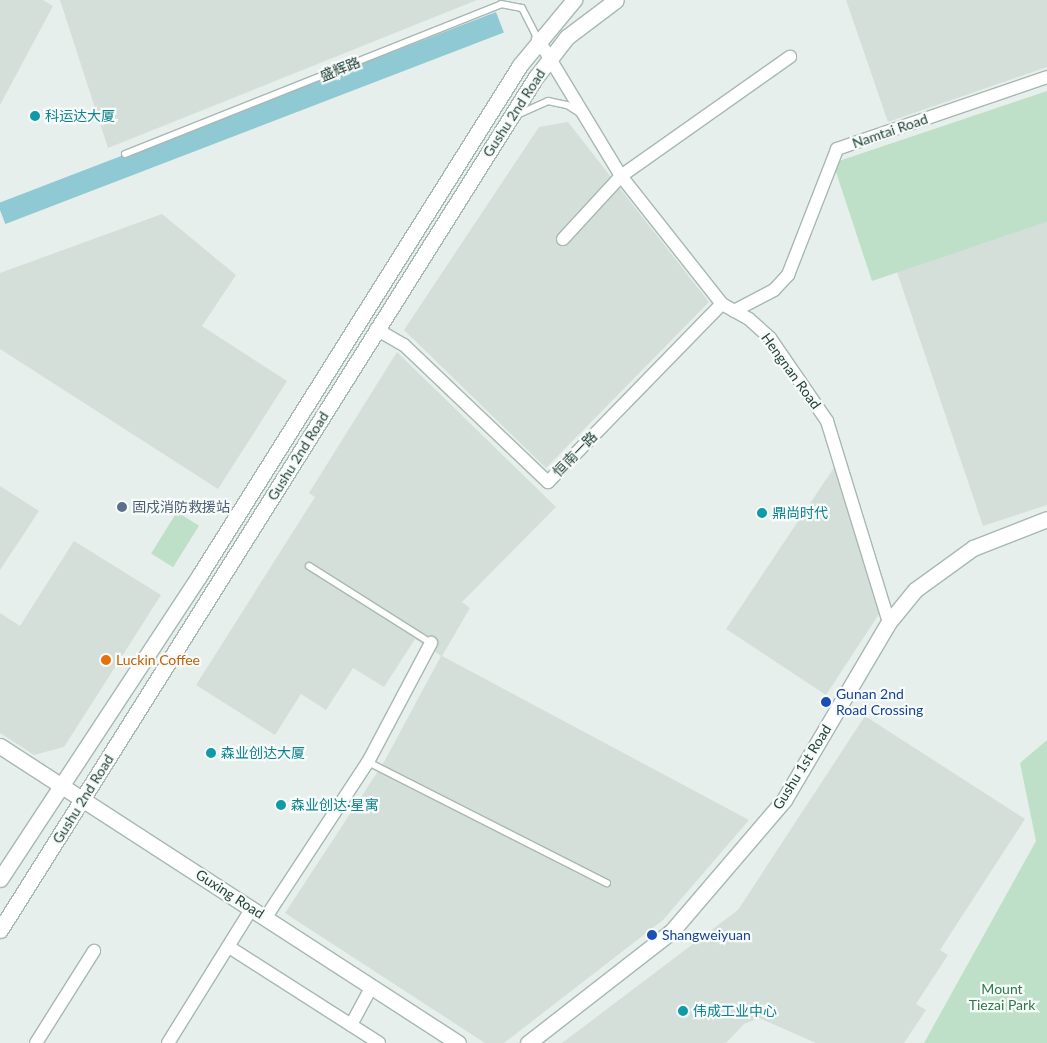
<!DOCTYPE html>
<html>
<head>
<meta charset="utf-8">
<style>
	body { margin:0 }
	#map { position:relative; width:1047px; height:1043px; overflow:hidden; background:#e6efeb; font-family:Lato,"Noto Sans SC",sans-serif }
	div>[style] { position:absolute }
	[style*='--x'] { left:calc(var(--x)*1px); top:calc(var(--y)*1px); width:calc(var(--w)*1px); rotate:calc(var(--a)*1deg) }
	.built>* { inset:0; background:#d4dfda }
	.green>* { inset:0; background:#bfe0c8; transform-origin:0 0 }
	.water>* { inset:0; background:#8ec9d4; transform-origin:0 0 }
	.roads { filter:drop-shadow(1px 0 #a8b8b2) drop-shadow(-1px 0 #a8b8b2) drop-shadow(0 1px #a8b8b2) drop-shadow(0 -1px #a8b8b2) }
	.service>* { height:6px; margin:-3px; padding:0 3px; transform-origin:3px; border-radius:3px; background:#fff }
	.minor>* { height:12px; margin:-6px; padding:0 6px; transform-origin:6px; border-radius:6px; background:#fff }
	.tertiary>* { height:15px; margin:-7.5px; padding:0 7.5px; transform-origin:7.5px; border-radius:7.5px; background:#fff }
	.dots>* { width:14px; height:14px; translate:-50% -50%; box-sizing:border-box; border:2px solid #f7fbf9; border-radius:50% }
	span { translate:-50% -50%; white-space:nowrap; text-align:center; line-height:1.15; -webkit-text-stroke:4.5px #f7fbf9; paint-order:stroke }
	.street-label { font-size:14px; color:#24423a }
	.culture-label { font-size:14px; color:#0d838f }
	.left { translate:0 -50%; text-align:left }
	.service-label { font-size:14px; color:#4e5e75 }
	.food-label { font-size:14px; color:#c56008 }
	.transit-label { font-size:14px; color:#164399 }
	.park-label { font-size:14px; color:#2d7a4b }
</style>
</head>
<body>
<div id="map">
	<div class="built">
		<div style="clip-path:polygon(0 0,43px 0,53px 6px,0 105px)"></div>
		<div style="clip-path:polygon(60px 0,477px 0,108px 148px)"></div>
		<div style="clip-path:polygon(846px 0,1047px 0,1047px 67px,888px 122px)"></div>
		<div style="clip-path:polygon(568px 122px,709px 302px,546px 468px,404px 330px,539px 127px)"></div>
		<div style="clip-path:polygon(162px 214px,236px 275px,202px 326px,287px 381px,218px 489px,0 349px,0 273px)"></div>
		<div style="clip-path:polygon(1047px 222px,1047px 505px,983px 526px,897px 272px)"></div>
		<div style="clip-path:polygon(397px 352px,556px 507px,462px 602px,470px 608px,442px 656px,749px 820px,663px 920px,504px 1043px,485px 1043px,285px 913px,384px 762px,441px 656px,415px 639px,384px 687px,353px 668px,326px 710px,301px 694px,275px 735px,196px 685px,315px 497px,309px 493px)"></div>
		<div style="clip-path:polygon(837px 463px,879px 614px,826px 695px,726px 629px)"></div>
		<div style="clip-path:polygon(0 486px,39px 511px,0 570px)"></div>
		<div style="clip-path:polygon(74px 541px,161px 595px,64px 747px,34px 755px,0 733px,0 613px,20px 626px)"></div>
		<div style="clip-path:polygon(865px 716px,1025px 819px,940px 950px,948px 955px,916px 1004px,926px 1010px,904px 1043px,816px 1043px,759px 1018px,744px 1024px,726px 1043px,562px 1043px,738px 910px)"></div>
	</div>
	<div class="green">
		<div style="clip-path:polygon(1047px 91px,1047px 222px,872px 281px,833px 163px)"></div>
		<div style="left:177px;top:512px;width:26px;height:49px;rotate:32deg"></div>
		<div style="clip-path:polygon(1047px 740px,1047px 1043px,924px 1043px,1036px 841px,1020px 763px)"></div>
	</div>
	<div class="water">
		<div style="left:496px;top:12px;width:22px;height:534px;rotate:69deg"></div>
	</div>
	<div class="roads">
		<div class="service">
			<div style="--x:519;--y:114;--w:32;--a:-24"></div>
			<div style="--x:548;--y:101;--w:19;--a:12"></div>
			<div style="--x:567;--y:105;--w:13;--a:32"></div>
			<div style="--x:125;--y:154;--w:405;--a:-21.7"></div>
			<div style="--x:501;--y:4;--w:21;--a:11"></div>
			<div style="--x:522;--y:8;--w:35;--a:63"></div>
			<div style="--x:309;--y:566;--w:144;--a:32.3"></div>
			<div style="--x:368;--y:762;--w:268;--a:26.9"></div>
		</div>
		<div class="minor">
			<div style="--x:538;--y:39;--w:160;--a:58.8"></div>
			<div style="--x:621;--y:176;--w:163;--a:51.7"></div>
			<div style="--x:722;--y:304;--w:31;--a:29"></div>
			<div style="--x:749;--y:319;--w:28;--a:42"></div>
			<div style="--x:770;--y:338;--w:101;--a:55.5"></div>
			<div style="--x:827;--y:421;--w:210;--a:72.9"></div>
			<div style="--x:563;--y:239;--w:86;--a:-47.4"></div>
			<div style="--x:621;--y:176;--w:207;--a:-35.2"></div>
			<div style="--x:734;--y:311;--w:45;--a:-27.7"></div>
			<div style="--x:774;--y:290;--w:21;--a:-47"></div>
			<div style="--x:788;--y:275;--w:135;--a:-68.7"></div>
			<div style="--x:837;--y:149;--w:222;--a:-18.9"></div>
			<div style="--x:376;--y:329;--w:32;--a:30"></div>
			<div style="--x:404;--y:345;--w:199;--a:43.6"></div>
			<div style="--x:548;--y:482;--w:249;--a:-45.7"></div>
			<div style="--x:266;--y:917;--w:186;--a:-56.7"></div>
			<div style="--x:368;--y:762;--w:135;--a:-62.1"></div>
			<div style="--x:229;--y:947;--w:178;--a:32.6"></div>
			<div style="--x:351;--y:1025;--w:44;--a:-61.7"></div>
			<div style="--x:36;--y:1043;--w:109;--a:-57.8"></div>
			<div style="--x:168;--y:1043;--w:159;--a:-58.1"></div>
		</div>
		<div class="tertiary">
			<div style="--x:0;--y:746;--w:546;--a:32.96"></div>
			<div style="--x:0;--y:879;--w:363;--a:-56.7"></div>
			<div style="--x:199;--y:576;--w:603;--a:-57.86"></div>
			<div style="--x:520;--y:65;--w:85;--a:-50.3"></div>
			<div style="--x:0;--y:930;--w:1007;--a:-57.86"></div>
			<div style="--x:536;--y:77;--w:51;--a:-52.2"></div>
			<div style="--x:567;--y:37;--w:61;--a:-37.1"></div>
			<div style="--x:528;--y:1043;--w:182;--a:-37.9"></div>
			<div style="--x:672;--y:931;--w:172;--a:-49.5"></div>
			<div style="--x:784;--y:800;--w:207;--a:-59.5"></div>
			<div style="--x:889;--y:622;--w:41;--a:-50.9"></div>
			<div style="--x:915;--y:590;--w:72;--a:-35.9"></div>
			<div style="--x:973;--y:548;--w:79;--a:-21.4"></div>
		</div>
	</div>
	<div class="dots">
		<div style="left:35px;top:116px;background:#0f9aa8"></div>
		<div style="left:122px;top:507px;background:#5c6f8a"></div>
		<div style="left:762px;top:513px;background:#0f9aa8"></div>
		<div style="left:106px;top:660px;background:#e8710a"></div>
		<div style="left:826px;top:702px;background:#1a4fb4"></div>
		<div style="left:211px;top:753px;background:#0f9aa8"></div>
		<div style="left:281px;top:805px;background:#0f9aa8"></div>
		<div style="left:652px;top:935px;background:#1a4fb4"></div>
		<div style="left:683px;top:1011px;background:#0f9aa8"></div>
	</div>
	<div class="street-label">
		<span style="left:340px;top:69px;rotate:-22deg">盛辉路</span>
		<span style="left:514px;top:113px;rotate:-57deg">Gushu 2nd Road</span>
		<span style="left:890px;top:131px;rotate:-19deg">Namtai Road</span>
		<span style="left:791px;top:371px;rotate:54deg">Hengnan Road</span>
		<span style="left:575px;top:454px;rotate:-46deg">恒南一路</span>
		<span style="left:298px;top:456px;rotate:-58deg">Gushu 2nd Road</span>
		<span style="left:802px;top:767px;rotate:-58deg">Gushu 1st Road</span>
		<span style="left:83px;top:799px;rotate:-58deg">Gushu 2nd Road</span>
		<span style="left:230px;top:894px;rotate:33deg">Guxing Road</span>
	</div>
	<div class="culture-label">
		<span class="left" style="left:45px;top:116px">科运达大厦</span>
		<span class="left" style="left:772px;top:513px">鼎尚时代</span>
		<span class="left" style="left:221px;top:753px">森业创达大厦</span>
		<span class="left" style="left:291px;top:805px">森业创达·星寓</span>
		<span class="left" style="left:693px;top:1011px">伟成工业中心</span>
	</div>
	<div class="service-label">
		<span class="left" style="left:132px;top:507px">固戍消防救援站</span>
	</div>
	<div class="food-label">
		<span class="left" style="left:116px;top:660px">Luckin Coffee</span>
	</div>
	<div class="transit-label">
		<span class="left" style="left:836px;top:702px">Gunan 2nd<br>Road Crossing</span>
		<span class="left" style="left:662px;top:935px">Shangweiyuan</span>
	</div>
	<div class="park-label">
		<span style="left:1002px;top:997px">Mount<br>Tiezai Park</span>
	</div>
</div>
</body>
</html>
